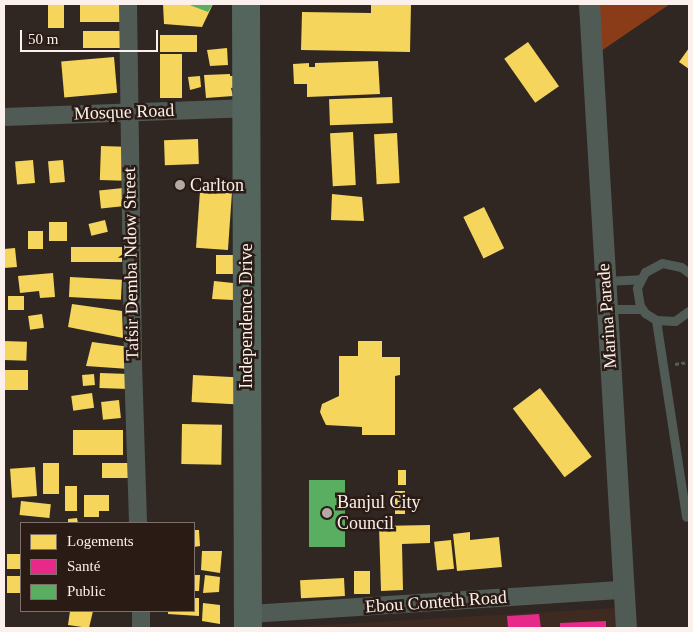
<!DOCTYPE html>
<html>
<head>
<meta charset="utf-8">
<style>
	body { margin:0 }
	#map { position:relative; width:693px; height:632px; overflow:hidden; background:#302723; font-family:"Times New Roman",serif }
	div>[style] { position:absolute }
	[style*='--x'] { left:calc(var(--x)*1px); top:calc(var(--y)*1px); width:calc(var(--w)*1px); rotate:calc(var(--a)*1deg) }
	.built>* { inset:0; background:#3f2a21 }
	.forest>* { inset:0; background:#8a3c19 }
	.homes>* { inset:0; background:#f6d55c; transform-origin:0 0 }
	.health>* { inset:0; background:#e7298a }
	.public>* { inset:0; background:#5aae61; transform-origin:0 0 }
	.path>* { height:3px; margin-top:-1.5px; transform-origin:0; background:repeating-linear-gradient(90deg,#575d57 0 4px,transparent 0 6.5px) }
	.service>* { height:9px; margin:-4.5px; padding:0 4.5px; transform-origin:4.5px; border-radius:4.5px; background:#515b55 }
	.minor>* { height:18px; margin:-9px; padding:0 9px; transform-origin:9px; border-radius:9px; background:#515b55 }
	.tertiary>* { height:21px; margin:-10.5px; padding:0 10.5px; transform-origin:10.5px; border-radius:10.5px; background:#515b55 }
	.trunk>* { height:28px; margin:-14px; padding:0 14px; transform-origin:14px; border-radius:14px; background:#53655c }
	.dots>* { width:14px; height:14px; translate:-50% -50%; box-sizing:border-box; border:2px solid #2b1b15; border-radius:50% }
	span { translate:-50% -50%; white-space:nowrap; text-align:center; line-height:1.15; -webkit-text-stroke:5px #2b1b15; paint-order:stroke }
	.street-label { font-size:18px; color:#fbf0eb }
	.poi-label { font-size:18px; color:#fbf0eb }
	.left { translate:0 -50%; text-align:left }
	.frame { position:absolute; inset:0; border:5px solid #fbf0eb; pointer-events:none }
	.legend { position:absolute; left:20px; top:522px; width:175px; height:90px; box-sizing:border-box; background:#2b1b15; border:1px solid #7e706b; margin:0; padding:6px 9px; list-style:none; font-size:15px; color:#fbf0eb }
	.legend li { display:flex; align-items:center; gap:10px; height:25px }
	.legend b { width:25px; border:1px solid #7e706b }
	.scale { position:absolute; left:20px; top:30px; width:138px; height:22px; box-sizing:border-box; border:2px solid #fbf0eb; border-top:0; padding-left:6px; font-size:15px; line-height:18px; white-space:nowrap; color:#fbf0eb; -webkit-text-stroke:4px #2b1b15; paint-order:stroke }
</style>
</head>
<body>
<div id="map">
	<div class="built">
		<div style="clip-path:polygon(617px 608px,618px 628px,272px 628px)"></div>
	</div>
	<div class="forest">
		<div style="clip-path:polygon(597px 4px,670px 4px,601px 51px)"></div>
	</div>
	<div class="homes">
		<div style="left:48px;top:4px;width:16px;height:24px"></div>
		<div style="left:80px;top:4px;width:40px;height:18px"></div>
		<div style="clip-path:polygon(163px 4px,213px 4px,202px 27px,164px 24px)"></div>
		<div style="clip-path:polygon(371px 4px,411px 4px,410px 52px,301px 50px,302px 12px,371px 13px)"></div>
		<div style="left:124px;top:31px;width:17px;height:41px;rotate:90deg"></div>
		<div style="left:160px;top:35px;width:37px;height:17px"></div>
		<div style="left:528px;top:42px;width:54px;height:29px;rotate:55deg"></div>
		<div style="clip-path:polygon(227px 48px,228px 65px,210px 66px,207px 50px)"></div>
		<div style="clip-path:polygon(689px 48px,689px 69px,679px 62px)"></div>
		<div style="left:160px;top:54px;width:22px;height:44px"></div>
		<div style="left:114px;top:57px;width:36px;height:53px;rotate:85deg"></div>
		<div style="clip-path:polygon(378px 61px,380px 94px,307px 97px,307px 84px,294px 84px,293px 64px,309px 63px,309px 67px,315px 67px,315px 63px)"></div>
		<div style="clip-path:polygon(230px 74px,230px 76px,235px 76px,236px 87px,231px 88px,233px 96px,206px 98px,204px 75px)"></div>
		<div style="clip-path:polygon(200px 76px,201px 87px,190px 90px,188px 77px)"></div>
		<div style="left:392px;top:97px;width:26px;height:63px;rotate:88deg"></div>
		<div style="left:353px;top:132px;width:53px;height:23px;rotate:87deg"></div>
		<div style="left:397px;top:133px;width:50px;height:23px;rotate:87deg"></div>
		<div style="left:198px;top:139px;width:25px;height:34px;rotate:88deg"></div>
		<div style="left:101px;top:146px;width:24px;height:34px;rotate:2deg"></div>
		<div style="left:33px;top:160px;width:23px;height:18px;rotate:85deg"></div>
		<div style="left:63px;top:160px;width:22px;height:15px;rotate:85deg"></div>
		<div style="left:123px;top:188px;width:18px;height:24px;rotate:84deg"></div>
		<div style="left:200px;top:191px;width:32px;height:57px;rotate:4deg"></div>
		<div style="clip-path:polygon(332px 194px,362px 197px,364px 221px,331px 220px)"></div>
		<div style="left:484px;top:207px;width:46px;height:23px;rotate:64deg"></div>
		<div style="left:105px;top:220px;width:12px;height:17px;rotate:76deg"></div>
		<div style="left:49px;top:222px;width:18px;height:19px"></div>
		<div style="left:28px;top:231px;width:15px;height:18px"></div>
		<div style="left:122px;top:247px;width:15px;height:51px;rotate:90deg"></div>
		<div style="clip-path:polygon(15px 248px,17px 267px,4px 268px,4px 249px)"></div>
		<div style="left:216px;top:255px;width:20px;height:19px"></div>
		<div style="clip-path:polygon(53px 273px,55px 297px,40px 298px,39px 291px,20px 293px,18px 276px)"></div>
		<div style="left:70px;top:277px;width:52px;height:20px;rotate:3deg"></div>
		<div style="clip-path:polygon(214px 281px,233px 283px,233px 300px,212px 299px)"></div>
		<div style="left:8px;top:296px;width:16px;height:14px"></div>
		<div style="clip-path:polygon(72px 304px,122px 311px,123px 338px,68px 327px)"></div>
		<div style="left:42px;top:314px;width:14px;height:14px;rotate:82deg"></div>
		<div style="left:4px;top:341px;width:23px;height:19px;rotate:2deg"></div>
		<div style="clip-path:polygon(358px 341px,382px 341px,382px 357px,400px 357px,400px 375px,395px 376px,395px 435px,362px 435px,362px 427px,326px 425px,323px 419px,320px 412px,322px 404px,339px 396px,339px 356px,358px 356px)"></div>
		<div style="clip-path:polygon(92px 342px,130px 347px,129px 369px,86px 366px)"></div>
		<div style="left:4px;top:370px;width:24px;height:20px"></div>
		<div style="left:100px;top:373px;width:29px;height:15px;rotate:2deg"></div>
		<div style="left:94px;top:374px;width:11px;height:12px;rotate:85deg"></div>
		<div style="left:193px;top:375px;width:43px;height:27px;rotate:3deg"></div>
		<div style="left:540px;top:388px;width:86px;height:34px;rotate:53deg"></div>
		<div style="left:92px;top:393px;width:15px;height:21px;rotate:82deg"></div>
		<div style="left:119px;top:400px;width:18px;height:18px;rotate:84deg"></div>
		<div style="left:182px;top:424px;width:40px;height:40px;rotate:1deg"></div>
		<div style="left:73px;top:430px;width:50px;height:25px"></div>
		<div style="left:43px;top:463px;width:16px;height:31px"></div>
		<div style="left:102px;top:463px;width:30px;height:15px"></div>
		<div style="left:35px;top:467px;width:29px;height:25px;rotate:86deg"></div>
		<div style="left:398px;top:470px;width:8px;height:15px"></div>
		<div style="left:65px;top:486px;width:12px;height:25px"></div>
		<div style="left:395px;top:491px;width:10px;height:23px"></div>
		<div style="clip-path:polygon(84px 495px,109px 495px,109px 511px,99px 511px,99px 517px,84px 517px)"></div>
		<div style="left:21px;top:501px;width:30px;height:14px;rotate:6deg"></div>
		<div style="clip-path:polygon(77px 518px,78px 523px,68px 523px,68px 519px)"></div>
		<div style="clip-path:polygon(430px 525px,430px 543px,402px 544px,403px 590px,381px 591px,379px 526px)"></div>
		<div style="clip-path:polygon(194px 530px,199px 530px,200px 546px,194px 547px)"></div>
		<div style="clip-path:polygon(470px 532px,470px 540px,499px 537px,502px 567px,457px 571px,453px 534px)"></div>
		<div style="left:451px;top:540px;width:29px;height:17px;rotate:84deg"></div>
		<div style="clip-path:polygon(202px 551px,222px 551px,220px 573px,201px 570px)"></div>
		<div style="left:7px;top:554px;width:14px;height:15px"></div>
		<div style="left:354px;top:571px;width:16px;height:23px"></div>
		<div style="clip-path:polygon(194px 575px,200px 575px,199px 591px,194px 591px)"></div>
		<div style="clip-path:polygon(205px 575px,220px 577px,219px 592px,203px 593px)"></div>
		<div style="left:7px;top:576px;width:14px;height:17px"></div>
		<div style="left:344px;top:578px;width:18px;height:44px;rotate:87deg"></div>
		<div style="clip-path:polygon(194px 598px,199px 598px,199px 616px,168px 614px,168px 611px,194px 611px)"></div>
		<div style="clip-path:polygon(203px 603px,220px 605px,220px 624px,202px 621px)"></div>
		<div style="clip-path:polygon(70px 611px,93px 611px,89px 628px,68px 625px)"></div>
	</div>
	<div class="health">
		<div style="clip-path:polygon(539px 614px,541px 628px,508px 628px,507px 616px)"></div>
		<div style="clip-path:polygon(606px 621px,606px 628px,560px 628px,560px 623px)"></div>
	</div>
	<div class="public">
		<div style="clip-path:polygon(187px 4px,213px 4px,208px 12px)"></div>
		<div style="left:309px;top:480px;width:36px;height:67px"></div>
	</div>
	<div class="path">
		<div style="--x:675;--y:364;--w:14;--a:-8"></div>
	</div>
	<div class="service">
		<div style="--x:689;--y:273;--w:10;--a:-143"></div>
		<div style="--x:681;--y:267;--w:19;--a:-168"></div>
		<div style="--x:662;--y:263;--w:19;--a:152"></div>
		<div style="--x:645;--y:272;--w:18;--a:117"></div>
		<div style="--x:637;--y:288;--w:18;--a:81"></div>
		<div style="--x:640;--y:306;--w:9;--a:54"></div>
		<div style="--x:645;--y:313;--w:13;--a:32"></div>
		<div style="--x:656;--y:320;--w:19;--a:3"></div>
		<div style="--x:675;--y:321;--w:17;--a:-36"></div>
		<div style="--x:605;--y:281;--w:35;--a:-3"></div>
		<div style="--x:607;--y:309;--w:35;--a:0"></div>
		<div style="--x:656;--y:320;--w:199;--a:81.3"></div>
	</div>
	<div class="minor">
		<div style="--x:128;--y:4;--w:359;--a:89.2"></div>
		<div style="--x:133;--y:363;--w:160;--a:88.2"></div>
		<div style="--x:4;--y:117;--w:241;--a:-2.1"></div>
		<div style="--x:141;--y:611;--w:17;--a:90"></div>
		<div style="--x:249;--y:614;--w:375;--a:-3.7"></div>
	</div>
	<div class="tertiary">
		<div style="--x:589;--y:4;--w:625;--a:86.61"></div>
	</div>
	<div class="trunk">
		<div style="--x:246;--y:4;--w:624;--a:89.82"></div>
	</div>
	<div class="dots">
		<div style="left:180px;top:185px;background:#b4aaa5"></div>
		<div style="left:327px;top:513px;background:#b4aaa5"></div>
	</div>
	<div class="street-label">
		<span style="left:124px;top:112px;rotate:-2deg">Mosque Road</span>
		<span style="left:131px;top:264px;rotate:-91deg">Tafsir Demba Ndow Street</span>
		<span style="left:246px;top:316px;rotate:-90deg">Independence Drive</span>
		<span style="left:607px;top:316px;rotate:-94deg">Marina Parade</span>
		<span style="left:436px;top:602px;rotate:-4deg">Ebou Conteth Road</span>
	</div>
	<div class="poi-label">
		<span class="left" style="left:190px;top:185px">Carlton</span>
		<span class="left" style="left:337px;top:513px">Banjul City<br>Council</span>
	</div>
	<div class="frame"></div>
	<ul class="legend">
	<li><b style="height:14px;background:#f6d55c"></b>Logements</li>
	<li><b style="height:14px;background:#e7298a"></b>Santé</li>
	<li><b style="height:14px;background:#5aae61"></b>Public</li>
	</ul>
	<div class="scale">50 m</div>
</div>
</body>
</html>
